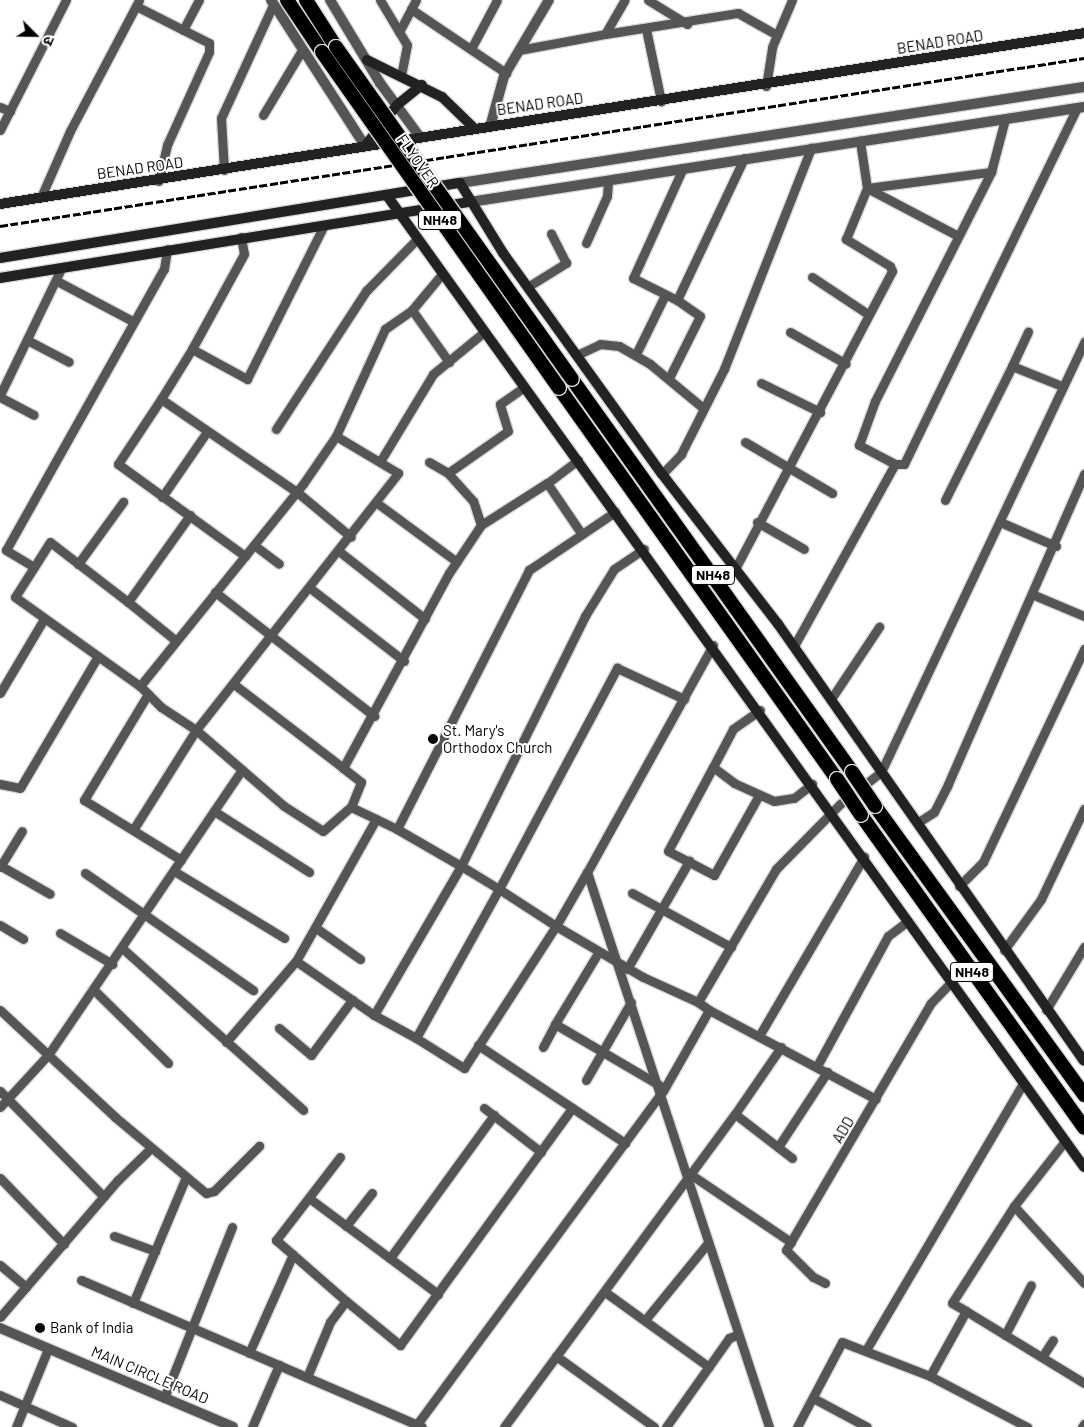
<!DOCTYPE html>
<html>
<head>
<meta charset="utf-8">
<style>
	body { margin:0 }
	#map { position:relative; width:1084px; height:1427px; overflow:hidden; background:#fff; font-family:Barlow,"Noto Sans Devanagari",sans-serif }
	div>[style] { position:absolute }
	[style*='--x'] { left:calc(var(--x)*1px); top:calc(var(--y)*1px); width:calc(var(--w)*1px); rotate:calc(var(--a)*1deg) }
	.roads { filter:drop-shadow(1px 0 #dbdbdb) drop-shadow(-1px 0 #dbdbdb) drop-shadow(0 1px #dbdbdb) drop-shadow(0 -1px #dbdbdb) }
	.minor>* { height:9px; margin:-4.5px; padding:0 4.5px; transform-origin:4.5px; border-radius:4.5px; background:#555 }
	.tertiary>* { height:10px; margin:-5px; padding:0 5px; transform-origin:5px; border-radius:5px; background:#555 }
	.secondary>* { height:10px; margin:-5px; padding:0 5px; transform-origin:5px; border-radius:5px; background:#222 }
	.trunk>* { height:14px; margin:-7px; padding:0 7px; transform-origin:7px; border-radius:7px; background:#000 }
	.rail>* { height:2.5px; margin-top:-1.25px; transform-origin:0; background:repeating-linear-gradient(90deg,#000 0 8px,transparent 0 10.5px) }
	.bridges { filter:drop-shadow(1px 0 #dbdbdb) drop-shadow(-1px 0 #dbdbdb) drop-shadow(0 1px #dbdbdb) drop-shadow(0 -1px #dbdbdb) }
	.trunk-bridge>* { height:14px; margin:-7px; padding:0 7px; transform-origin:7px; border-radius:7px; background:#000 }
	.dots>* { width:14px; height:14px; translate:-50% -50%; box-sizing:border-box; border:2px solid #fff; border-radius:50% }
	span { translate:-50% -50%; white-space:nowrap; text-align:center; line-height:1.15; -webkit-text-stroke:4px #fff; paint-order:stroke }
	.shield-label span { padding:1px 4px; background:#fff; border:1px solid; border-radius:4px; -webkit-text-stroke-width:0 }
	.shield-label { font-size:14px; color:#000; font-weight:700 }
	.street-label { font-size:15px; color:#000 }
	.poi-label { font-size:15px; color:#000 }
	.left { translate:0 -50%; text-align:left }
	.north { position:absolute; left:10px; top:10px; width:50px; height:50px; -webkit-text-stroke:4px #fff; paint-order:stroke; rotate:113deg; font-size:14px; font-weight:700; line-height:20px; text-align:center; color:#000 }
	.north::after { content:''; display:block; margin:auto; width:18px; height:22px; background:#000; clip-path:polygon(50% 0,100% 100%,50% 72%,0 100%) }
</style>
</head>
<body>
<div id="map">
	<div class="roads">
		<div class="minor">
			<div style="--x:380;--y:0;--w:52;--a:59"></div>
			<div style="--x:407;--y:45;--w:32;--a:101"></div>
			<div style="--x:648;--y:0;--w:46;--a:31.6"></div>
			<div style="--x:136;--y:6;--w:82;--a:26.9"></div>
			<div style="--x:209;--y:43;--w:9;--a:90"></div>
			<div style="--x:209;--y:52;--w:102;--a:114.3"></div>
			<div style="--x:167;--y:145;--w:37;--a:103"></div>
			<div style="--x:411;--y:9;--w:115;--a:34"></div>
			<div style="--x:646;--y:29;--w:74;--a:78.2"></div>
			<div style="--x:183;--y:30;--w:34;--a:-62"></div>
			<div style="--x:399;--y:32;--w:36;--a:-62"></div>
			<div style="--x:605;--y:34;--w:135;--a:-9"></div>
			<div style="--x:738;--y:13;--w:45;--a:29.4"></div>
			<div style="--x:471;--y:49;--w:55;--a:-62"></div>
			<div style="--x:519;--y:50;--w:87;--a:-10.5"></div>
			<div style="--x:605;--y:34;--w:39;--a:-60"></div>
			<div style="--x:766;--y:86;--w:39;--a:-81"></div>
			<div style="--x:772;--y:47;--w:51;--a:-66.9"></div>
			<div style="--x:0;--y:107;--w:11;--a:22"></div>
			<div style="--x:263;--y:115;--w:76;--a:-59"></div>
			<div style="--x:0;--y:130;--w:146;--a:-63.1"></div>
			<div style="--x:683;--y:168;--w:121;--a:114.4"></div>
			<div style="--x:633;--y:278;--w:49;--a:26.6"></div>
			<div style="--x:677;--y:300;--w:157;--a:-64.7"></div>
			<div style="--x:224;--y:170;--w:52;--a:-93.3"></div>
			<div style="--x:221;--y:118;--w:124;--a:-65.3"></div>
			<div style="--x:867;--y:188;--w:125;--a:-7.4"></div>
			<div style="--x:991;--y:172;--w:55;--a:-75.2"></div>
			<div style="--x:867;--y:188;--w:101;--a:27.8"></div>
			<div style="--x:41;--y:197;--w:72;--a:-66.3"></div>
			<div style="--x:70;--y:131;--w:148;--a:-62.2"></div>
			<div style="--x:241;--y:237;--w:17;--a:80"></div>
			<div style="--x:244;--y:254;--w:108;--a:118.7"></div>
			<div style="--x:192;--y:349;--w:63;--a:28.6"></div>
			<div style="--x:247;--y:379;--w:170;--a:-63.4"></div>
			<div style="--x:586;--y:243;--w:51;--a:-65.9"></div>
			<div style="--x:607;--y:196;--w:15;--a:-86"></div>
			<div style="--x:812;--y:277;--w:67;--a:33.5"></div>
			<div style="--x:57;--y:281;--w:87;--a:28"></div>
			<div style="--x:529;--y:286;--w:44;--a:-31.9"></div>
			<div style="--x:566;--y:263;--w:33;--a:-117"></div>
			<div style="--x:412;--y:310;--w:64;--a:54.6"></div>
			<div style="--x:790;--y:332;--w:64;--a:29.7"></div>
			<div style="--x:27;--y:340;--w:47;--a:27.6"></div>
			<div style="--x:192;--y:349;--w:59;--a:121.8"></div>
			<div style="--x:161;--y:399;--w:165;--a:34.4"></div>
			<div style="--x:297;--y:492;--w:70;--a:39.8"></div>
			<div style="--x:579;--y:354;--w:23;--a:-25"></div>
			<div style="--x:600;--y:344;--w:19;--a:6"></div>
			<div style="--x:619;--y:346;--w:36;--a:30"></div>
			<div style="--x:650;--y:364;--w:69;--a:39.7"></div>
			<div style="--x:636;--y:354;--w:66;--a:-63.8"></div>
			<div style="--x:1012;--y:366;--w:38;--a:-65"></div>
			<div style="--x:669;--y:378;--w:69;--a:-63.4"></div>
			<div style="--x:700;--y:316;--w:28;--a:-145"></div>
			<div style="--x:761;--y:383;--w:66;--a:26.2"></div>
			<div style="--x:0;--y:395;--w:142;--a:-64.2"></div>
			<div style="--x:0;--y:397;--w:38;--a:28"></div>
			<div style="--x:161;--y:399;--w:78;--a:123.5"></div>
			<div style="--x:118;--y:464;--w:157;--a:35.9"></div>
			<div style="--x:276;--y:429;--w:165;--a:-56.9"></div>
			<div style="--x:366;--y:291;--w:74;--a:-45.5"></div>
			<div style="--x:336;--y:436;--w:118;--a:-65.4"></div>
			<div style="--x:385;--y:329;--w:33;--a:-35"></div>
			<div style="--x:412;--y:310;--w:47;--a:-50.2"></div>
			<div style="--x:745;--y:442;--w:101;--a:30.4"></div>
			<div style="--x:381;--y:460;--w:100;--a:-58.8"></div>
			<div style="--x:433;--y:374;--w:65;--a:-39.4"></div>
			<div style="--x:578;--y:460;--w:39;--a:143"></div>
			<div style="--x:547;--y:483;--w:60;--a:55.8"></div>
			<div style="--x:429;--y:462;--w:22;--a:30"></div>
			<div style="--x:895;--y:464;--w:9;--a:0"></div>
			<div style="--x:904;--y:464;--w:394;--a:-64.1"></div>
			<div style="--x:662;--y:474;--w:28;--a:-46"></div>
			<div style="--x:681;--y:454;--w:95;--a:-63.2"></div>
			<div style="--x:724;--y:369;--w:238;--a:-68.5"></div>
			<div style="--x:162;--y:497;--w:78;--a:-55.5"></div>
			<div style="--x:945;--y:500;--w:150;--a:-63.4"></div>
			<div style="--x:1012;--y:366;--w:54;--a:21.8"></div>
			<div style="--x:377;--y:503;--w:99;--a:36.4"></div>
			<div style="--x:757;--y:522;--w:54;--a:29.9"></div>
			<div style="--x:1000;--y:522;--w:61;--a:23.2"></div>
			<div style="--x:481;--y:525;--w:25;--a:-108"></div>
			<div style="--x:473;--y:501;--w:38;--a:-132"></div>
			<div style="--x:448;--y:473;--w:73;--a:-35"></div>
			<div style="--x:508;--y:431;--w:28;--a:-107"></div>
			<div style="--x:500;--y:404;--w:29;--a:-35"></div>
			<div style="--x:254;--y:545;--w:31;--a:37"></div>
			<div style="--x:340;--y:552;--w:108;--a:38.2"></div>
			<div style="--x:78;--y:564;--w:77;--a:-54"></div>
			<div style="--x:34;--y:567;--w:33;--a:-149"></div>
			<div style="--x:6;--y:550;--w:322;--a:-60.7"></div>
			<div style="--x:164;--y:269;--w:20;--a:-81"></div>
			<div style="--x:735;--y:569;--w:337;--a:-62.2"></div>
			<div style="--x:892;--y:271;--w:5;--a:-112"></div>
			<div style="--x:890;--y:266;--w:52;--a:-148.5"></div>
			<div style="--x:846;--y:239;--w:55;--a:-67.6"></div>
			<div style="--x:867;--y:188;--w:48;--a:-98.5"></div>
			<div style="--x:310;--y:588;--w:119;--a:37.8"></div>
			<div style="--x:215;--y:592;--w:202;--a:37.9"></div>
			<div style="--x:1034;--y:595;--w:54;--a:22.8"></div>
			<div style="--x:128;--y:602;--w:98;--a:-142.4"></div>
			<div style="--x:50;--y:542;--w:65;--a:122.5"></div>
			<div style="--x:15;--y:597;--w:153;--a:35.5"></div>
			<div style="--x:175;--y:640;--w:60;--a:-141"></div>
			<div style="--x:128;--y:602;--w:107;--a:-54.5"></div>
			<div style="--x:713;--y:645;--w:260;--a:119"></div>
			<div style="--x:587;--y:872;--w:584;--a:71.84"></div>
			<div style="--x:794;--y:646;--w:208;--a:-61"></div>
			<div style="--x:895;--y:464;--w:41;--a:-152.2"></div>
			<div style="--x:859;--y:445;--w:47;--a:-70"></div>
			<div style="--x:875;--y:401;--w:257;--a:-63.1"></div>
			<div style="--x:235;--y:685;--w:136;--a:37.5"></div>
			<div style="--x:0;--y:693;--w:86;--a:-59.3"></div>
			<div style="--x:148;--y:694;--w:124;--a:121.1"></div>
			<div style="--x:84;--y:800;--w:114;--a:31.7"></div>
			<div style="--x:831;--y:699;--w:87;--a:-56.3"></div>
			<div style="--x:760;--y:710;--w:33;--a:145"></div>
			<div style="--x:733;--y:729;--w:43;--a:117.8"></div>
			<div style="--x:713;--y:767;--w:26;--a:37"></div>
			<div style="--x:734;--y:783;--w:44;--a:24.2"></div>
			<div style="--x:774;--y:801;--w:20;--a:-9"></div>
			<div style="--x:794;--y:798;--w:23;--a:-38"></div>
			<div style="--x:713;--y:767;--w:95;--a:118.2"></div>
			<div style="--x:668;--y:851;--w:52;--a:27.6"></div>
			<div style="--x:714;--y:875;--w:92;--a:-60.6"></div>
			<div style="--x:0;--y:784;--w:20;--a:11"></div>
			<div style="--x:20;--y:788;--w:153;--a:-59.4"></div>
			<div style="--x:214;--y:811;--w:113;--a:32.7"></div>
			<div style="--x:917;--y:823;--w:20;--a:-33"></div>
			<div style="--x:934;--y:812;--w:31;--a:-63"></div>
			<div style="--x:948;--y:784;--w:339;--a:-66.3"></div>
			<div style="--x:397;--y:829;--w:51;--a:-154.4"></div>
			<div style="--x:351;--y:807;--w:27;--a:-68"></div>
			<div style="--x:361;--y:782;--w:23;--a:-142"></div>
			<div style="--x:343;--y:768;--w:222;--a:-61.5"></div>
			<div style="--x:449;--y:573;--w:58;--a:-56.3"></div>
			<div style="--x:481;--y:525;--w:78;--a:-32.5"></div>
			<div style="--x:133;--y:830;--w:118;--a:-57.8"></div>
			<div style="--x:196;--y:730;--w:327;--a:-51.8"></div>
			<div style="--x:398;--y:473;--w:72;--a:-149.2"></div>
			<div style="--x:336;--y:436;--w:58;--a:124.5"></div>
			<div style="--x:303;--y:484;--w:260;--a:128.9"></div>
			<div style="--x:140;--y:686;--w:30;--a:45"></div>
			<div style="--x:161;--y:707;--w:42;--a:33.3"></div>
			<div style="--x:196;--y:730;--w:116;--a:40.8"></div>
			<div style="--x:284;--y:806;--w:46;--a:32.7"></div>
			<div style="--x:323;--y:831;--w:37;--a:-41"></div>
			<div style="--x:1;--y:866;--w:56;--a:29.7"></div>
			<div style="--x:0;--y:867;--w:42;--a:-58.6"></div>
			<div style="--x:174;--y:871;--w:129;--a:31.3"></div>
			<div style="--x:587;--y:872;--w:62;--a:119.9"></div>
			<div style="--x:556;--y:926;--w:68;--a:-147"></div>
			<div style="--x:499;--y:889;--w:251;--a:-61.9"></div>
			<div style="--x:617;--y:668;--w:74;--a:24.8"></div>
			<div style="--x:85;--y:873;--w:205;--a:34.9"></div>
			<div style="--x:959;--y:886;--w:34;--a:-45"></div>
			<div style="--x:983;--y:862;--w:236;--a:-64.6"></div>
			<div style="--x:632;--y:893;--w:113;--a:28.6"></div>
			<div style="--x:0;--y:925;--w:27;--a:31"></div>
			<div style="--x:316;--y:928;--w:54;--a:35.2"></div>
			<div style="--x:60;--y:933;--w:61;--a:30.8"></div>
			<div style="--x:122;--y:948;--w:243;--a:41.8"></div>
			<div style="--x:1004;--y:950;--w:63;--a:-54"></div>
			<div style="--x:1041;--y:899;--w:100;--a:-64.5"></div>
			<div style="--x:598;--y:953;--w:83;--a:121.2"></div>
			<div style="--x:555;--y:1024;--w:121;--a:30.4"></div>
			<div style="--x:296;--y:961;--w:95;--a:34.7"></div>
			<div style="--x:374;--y:1015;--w:48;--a:28.7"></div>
			<div style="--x:416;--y:1038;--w:171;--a:-60.9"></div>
			<div style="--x:499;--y:889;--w:44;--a:-148.8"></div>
			<div style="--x:461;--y:866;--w:279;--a:-63.6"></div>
			<div style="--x:585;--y:616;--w:55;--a:-58.3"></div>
			<div style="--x:614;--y:569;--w:36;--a:-34"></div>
			<div style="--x:627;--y:969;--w:125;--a:-60.1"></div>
			<div style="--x:94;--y:990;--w:104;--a:44.6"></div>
			<div style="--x:0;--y:1010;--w:157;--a:42.9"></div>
			<div style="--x:115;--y:1117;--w:119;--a:39.9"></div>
			<div style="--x:206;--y:1193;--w:8;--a:-14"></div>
			<div style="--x:214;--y:1191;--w:64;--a:-45"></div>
			<div style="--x:709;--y:1010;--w:189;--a:28.1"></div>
			<div style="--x:1046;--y:1010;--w:74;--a:-58.9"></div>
			<div style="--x:374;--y:1015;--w:173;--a:-59.7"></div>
			<div style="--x:461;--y:866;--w:74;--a:-150"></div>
			<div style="--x:397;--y:829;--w:291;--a:-63"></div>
			<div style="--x:529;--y:570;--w:104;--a:-34"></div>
			<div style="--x:279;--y:1028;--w:42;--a:40.2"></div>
			<div style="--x:311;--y:1055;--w:69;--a:-53.3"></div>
			<div style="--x:759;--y:1036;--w:208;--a:-59.6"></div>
			<div style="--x:416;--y:1038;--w:57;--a:32"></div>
			<div style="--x:464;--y:1068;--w:169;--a:-57.1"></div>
			<div style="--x:556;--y:926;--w:101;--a:30.4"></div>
			<div style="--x:643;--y:977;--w:60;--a:24.4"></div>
			<div style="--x:226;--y:1042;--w:107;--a:-49.2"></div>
			<div style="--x:296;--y:961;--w:163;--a:-60.6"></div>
			<div style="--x:478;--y:1045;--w:177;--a:33.7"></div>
			<div style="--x:543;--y:1047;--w:26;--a:-62"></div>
			<div style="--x:781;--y:1047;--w:81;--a:124.5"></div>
			<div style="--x:735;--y:1114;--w:72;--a:37.7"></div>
			<div style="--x:817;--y:1066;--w:148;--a:-61.4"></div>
			<div style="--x:888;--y:936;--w:25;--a:-37"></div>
			<div style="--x:586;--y:1080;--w:90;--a:-60"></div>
			<div style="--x:0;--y:1091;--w:148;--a:45.5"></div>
			<div style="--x:0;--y:1107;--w:71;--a:-47.3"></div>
			<div style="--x:48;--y:1055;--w:345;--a:-55.8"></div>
			<div style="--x:484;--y:1108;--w:72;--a:37.7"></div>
			<div style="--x:778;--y:1147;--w:90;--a:-56.8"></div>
			<div style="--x:340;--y:1157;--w:105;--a:127.6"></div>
			<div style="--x:276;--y:1240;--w:93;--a:41.1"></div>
			<div style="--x:690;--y:1174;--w:122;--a:34"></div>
			<div style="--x:0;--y:1178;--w:92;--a:45.9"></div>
			<div style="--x:309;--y:1198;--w:161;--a:36.7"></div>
			<div style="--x:1014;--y:1206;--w:104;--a:47.7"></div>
			<div style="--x:346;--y:1226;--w:42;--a:-51.8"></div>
			<div style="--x:114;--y:1236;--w:44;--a:20.1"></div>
			<div style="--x:390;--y:1258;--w:177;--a:-54"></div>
			<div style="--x:0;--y:1265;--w:34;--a:40"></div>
			<div style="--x:81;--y:1280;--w:371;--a:23.3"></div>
			<div style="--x:825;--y:1283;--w:13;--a:-153"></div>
			<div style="--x:813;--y:1277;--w:38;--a:-135"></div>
			<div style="--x:786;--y:1250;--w:286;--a:-59.6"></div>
			<div style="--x:931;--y:1003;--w:30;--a:-46"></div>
			<div style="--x:605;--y:1292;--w:128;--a:35.8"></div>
			<div style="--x:133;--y:1303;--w:137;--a:-67.2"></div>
			<div style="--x:966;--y:1311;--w:138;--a:31.4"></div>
			<div style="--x:0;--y:1317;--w:181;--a:-49.3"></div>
			<div style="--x:118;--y:1180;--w:46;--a:-44.1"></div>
			<div style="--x:645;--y:1320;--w:98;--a:-50.8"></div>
			<div style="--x:1005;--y:1335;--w:56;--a:-62.5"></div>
			<div style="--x:866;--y:1350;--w:310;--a:-59.5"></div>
			<div style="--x:249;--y:1353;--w:108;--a:-66"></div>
			<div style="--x:556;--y:1356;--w:121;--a:35.9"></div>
			<div style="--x:1042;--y:1357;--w:20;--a:-57"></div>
			<div style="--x:930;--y:1376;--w:74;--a:-61"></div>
			<div style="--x:966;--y:1311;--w:16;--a:-150"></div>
			<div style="--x:952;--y:1303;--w:115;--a:-57.4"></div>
			<div style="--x:1014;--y:1206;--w:83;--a:-51.9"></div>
			<div style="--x:307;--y:1377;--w:60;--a:-67.3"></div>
			<div style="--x:330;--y:1322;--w:26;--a:-53"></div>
			<div style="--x:346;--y:1301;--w:70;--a:39.2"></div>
			<div style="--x:400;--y:1345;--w:293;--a:-54"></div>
			<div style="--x:0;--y:1395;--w:79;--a:24"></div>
			<div style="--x:164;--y:1398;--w:184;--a:-68.3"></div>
			<div style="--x:813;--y:1398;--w:61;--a:28.2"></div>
			<div style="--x:16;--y:1427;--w:84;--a:-67.7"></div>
			<div style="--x:252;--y:1427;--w:68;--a:-66.5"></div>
			<div style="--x:415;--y:1427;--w:418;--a:-53.6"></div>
			<div style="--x:663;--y:1091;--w:93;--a:-60.4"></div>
			<div style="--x:709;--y:1010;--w:14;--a:-144"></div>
			<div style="--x:698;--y:1002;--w:154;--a:-59.6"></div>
			<div style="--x:776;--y:869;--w:91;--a:-45.4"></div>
			<div style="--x:840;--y:804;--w:52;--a:-38"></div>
			<div style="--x:881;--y:772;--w:476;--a:-64.7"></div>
			<div style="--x:504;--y:1427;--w:389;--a:-53.6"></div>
			<div style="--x:666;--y:1427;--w:109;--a:-54.7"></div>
			<div style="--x:729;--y:1338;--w:9;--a:-21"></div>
			<div style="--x:797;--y:1427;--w:96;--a:-62.1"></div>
			<div style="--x:842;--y:1342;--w:94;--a:21.1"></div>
			<div style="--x:930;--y:1376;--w:110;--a:27.7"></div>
			<div style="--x:1082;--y:1427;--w:4;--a:-56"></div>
		</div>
		<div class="tertiary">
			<div style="--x:271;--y:0;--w:174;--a:57.2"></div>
			<div style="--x:330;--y:0;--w:97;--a:58.9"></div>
			<div style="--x:380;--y:83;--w:67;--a:53.5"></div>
			<div style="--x:490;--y:127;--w:53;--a:-74.6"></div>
			<div style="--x:504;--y:76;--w:88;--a:-59.4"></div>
			<div style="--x:460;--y:183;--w:631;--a:-8.75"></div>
			<div style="--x:470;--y:202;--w:621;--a:-8.8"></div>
			<div style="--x:0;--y:1328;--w:253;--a:23"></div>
		</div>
		<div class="secondary">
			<div style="--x:367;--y:60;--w:84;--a:26.3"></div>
			<div style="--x:442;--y:97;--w:46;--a:44.1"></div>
			<div style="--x:365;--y:146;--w:52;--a:-52"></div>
			<div style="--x:397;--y:105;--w:32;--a:-39"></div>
			<div style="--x:388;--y:197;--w:1194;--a:54.34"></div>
			<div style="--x:0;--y:204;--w:1097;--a:-8.96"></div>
			<div style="--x:0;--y:258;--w:466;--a:-9.3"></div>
			<div style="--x:460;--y:183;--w:82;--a:58.4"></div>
			<div style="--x:503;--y:253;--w:272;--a:54.3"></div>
			<div style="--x:662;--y:474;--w:190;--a:52.3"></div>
			<div style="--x:778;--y:624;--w:533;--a:55"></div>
			<div style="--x:0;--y:278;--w:476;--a:-9.2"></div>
		</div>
		<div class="trunk">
			<div style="--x:287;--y:0;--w:63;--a:56.1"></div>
			<div style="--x:306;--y:0;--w:56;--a:57.4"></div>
			<div style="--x:572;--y:379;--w:483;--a:54.5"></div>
			<div style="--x:559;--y:388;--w:480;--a:54.6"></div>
			<div style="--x:875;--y:806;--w:357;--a:54.1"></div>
			<div style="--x:861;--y:815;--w:384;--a:54.5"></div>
		</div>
	</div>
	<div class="rail">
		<div style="--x:0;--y:226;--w:1097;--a:-8.81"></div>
	</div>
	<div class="bridges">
		<div class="trunk-bridge">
			<div style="--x:336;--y:47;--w:407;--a:54.6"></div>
			<div style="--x:322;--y:52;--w:411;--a:54.8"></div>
			<div style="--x:852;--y:772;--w:41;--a:55.9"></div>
			<div style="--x:837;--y:779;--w:43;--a:56.3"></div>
		</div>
	</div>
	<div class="dots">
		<div style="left:433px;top:739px;background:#000"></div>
		<div style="left:40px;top:1328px;background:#000"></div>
	</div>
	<div class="shield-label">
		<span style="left:440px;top:220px">NH48</span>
		<span style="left:713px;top:575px">NH48</span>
		<span style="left:972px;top:972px">NH48</span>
	</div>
	<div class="street-label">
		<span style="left:940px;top:42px;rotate:-9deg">BENAD ROAD</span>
		<span style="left:540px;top:104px;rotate:-8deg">BENAD ROAD</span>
		<span style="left:418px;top:161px;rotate:55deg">FLYOVER</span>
		<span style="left:140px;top:168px;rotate:-8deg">BENAD ROAD</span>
		<span style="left:843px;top:1130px;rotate:-59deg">ADD</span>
		<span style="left:150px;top:1375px;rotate:23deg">MAIN CIRCLE ROAD</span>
	</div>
	<div class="poi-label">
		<span class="left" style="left:443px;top:739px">St. Mary's<br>Orthodox Church</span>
		<span class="left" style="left:50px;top:1328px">Bank of India</span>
	</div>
	<div class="north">उ</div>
</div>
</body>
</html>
